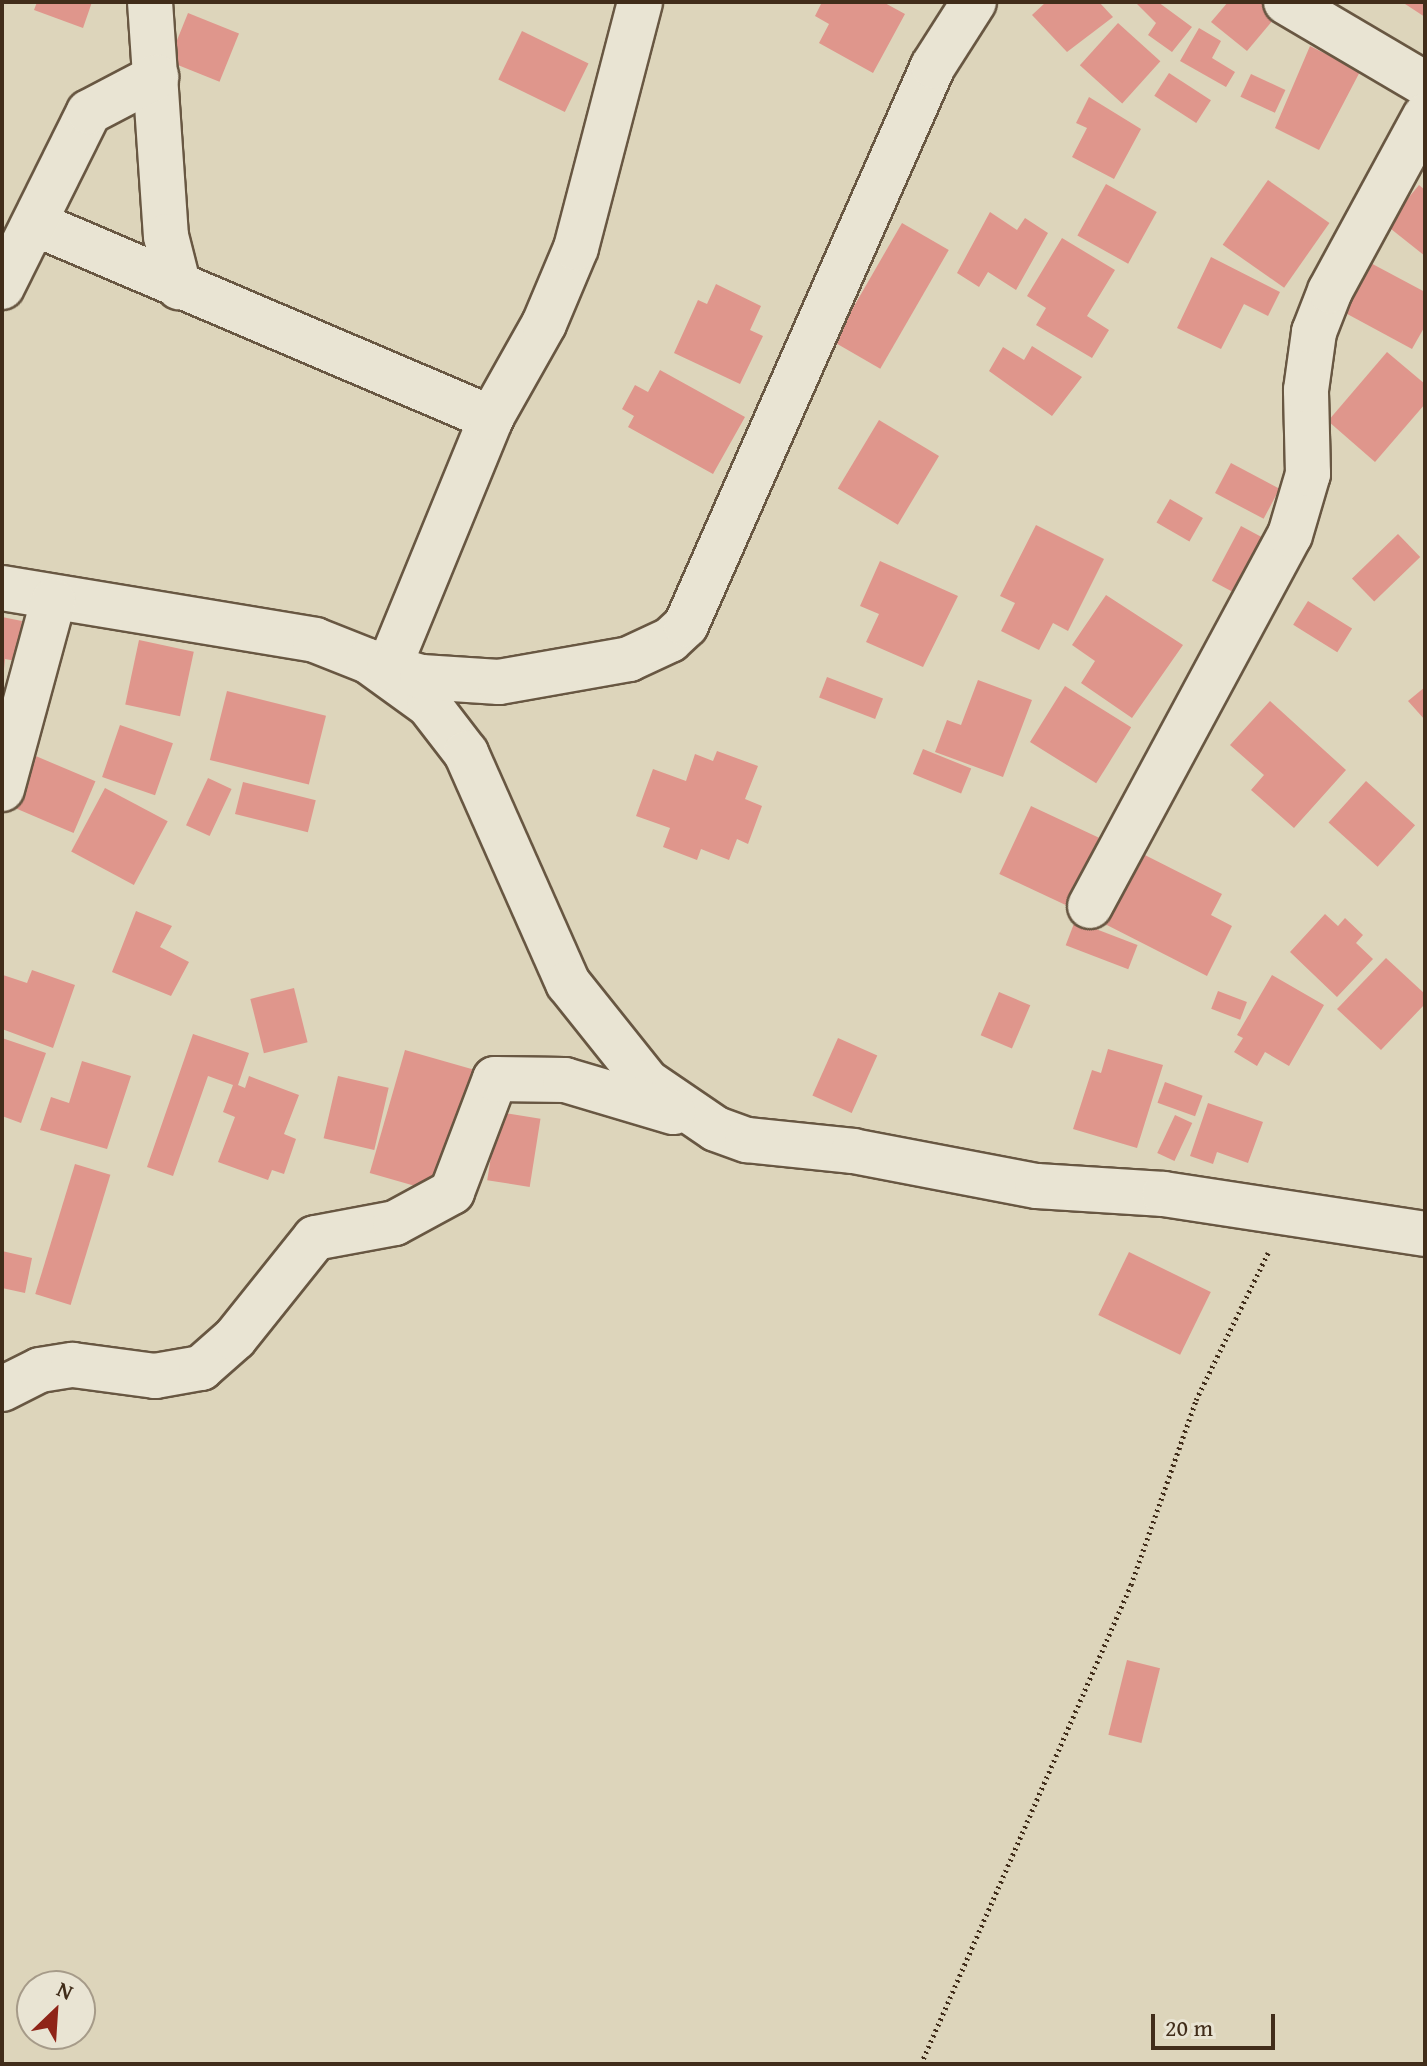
<!DOCTYPE html>
<html>
<head>
<meta charset="utf-8">
<style>
	body { margin:0 }
	#map { position:relative; width:1427px; height:2066px; overflow:hidden; background:#ddd5bb; font-family:"Gentium Book Plus",serif }
	div>[style] { position:absolute }
	[style*='--x'] { left:calc(var(--x)*1px); top:calc(var(--y)*1px); width:calc(var(--w)*1px); rotate:calc(var(--a)*1deg) }
	.building>* { inset:0; background:#df968c; transform-origin:0 0 }
	.path>* { height:5px; margin-top:-2.5px; transform-origin:0; background:repeating-linear-gradient(90deg,#412d1a 0 2px,transparent 0 6px) }
	.roads { filter:drop-shadow(2px 0 #685742) drop-shadow(-2px 0 #685742) drop-shadow(0 2px #685742) drop-shadow(0 -2px #685742) }
	.street>* { height:44px; margin:-22px; padding:0 22px; transform-origin:22px; border-radius:22px; background:#e9e4d3 }
	span { translate:-50% -50%; white-space:nowrap; text-align:center; line-height:1.15; -webkit-text-stroke:7px #e9e4d3; paint-order:stroke }
	.frame { position:absolute; inset:0; border:4px solid #412d1a; pointer-events:none }
	.north { position:absolute; left:16px; top:1970px; width:80px; height:80px; box-sizing:border-box; background:#e9e4d3; border:2px solid #a69b89; border-radius:50%; rotate:25deg; font-size:22px; font-weight:700; line-height:32px; text-align:center; color:#412d1a }
	.north::after { content:''; display:block; margin:auto; width:28px; height:36px; background:#8f2418; clip-path:polygon(50% 0,100% 100%,50% 72%,0 100%) }
	.scale { position:absolute; left:1151px; top:2014px; width:124px; height:36px; box-sizing:border-box; border:4px solid #412d1a; border-top:0; padding-left:10px; font-size:24px; line-height:28px; white-space:nowrap; color:#412d1a; -webkit-text-stroke:6px #e9e4d3; paint-order:stroke }
</style>
</head>
<body>
<div id="map">
	<div class="building">
		<div style="clip-path:polygon(37px 2px,92px 2px,83px 28px,34px 10px)"></div>
		<div style="clip-path:polygon(822px 2px,883px 2px,905px 14px,873px 73px,819px 43px,829px 24px,815px 16px)"></div>
		<div style="clip-path:polygon(1046px 2px,1099px 2px,1113px 17px,1067px 52px,1032px 15px)"></div>
		<div style="clip-path:polygon(1135px 2px,1158px 2px,1192px 27px,1172px 52px,1148px 35px,1156px 23px)"></div>
		<div style="clip-path:polygon(1228px 2px,1263px 2px,1278px 14px,1247px 51px,1211px 22px)"></div>
		<div style="clip-path:polygon(1402px 2px,1425px 2px,1425px 17px)"></div>
		<div style="left:188px;top:13px;width:55px;height:52px;rotate:22deg"></div>
		<div style="left:1118px;top:23px;width:57px;height:57px;rotate:42deg"></div>
		<div style="clip-path:polygon(1199px 28px,1221px 41px,1212px 58px,1235px 72px,1226px 87px,1180px 61px)"></div>
		<div style="left:522px;top:31px;width:74px;height:54px;rotate:26deg"></div>
		<div style="clip-path:polygon(1310px 46px,1330px 56px,1335px 47px,1365px 62px,1319px 150px,1275px 128px)"></div>
		<div style="left:1169px;top:73px;width:50px;height:27px;rotate:33deg"></div>
		<div style="left:1251px;top:74px;width:38px;height:25px;rotate:25deg"></div>
		<div style="clip-path:polygon(1089px 97px,1141px 129px,1114px 179px,1072px 157px,1087px 128px,1076px 123px)"></div>
		<div style="left:1268px;top:180px;width:75px;height:79px;rotate:35deg"></div>
		<div style="left:1106px;top:184px;width:58px;height:59px;rotate:29deg"></div>
		<div style="clip-path:polygon(1419px 185px,1425px 190px,1425px 256px,1386px 225px)"></div>
		<div style="clip-path:polygon(990px 212px,1017px 230px,1025px 218px,1048px 233px,1016px 290px,988px 272px,979px 287px,957px 273px)"></div>
		<div style="left:902px;top:223px;width:54px;height:137px;rotate:30deg"></div>
		<div style="clip-path:polygon(1062px 238px,1115px 270px,1087px 316px,1109px 330px,1092px 358px,1036px 325px,1046px 308px,1027px 296px)"></div>
		<div style="clip-path:polygon(1211px 257px,1280px 292px,1268px 316px,1244px 304px,1221px 349px,1177px 328px)"></div>
		<div style="clip-path:polygon(1365px 260px,1425px 292px,1425px 326px,1412px 349px,1338px 309px)"></div>
		<div style="clip-path:polygon(716px 284px,761px 306px,750px 330px,763px 336px,740px 384px,674px 353px,698px 300px,707px 304px)"></div>
		<div style="clip-path:polygon(1032px 346px,1082px 377px,1052px 416px,989px 371px,1003px 347px,1024px 360px)"></div>
		<div style="clip-path:polygon(1387px 352px,1425px 384px,1425px 404px,1375px 462px,1328px 421px)"></div>
		<div style="clip-path:polygon(660px 370px,745px 417px,713px 474px,628px 427px,634px 416px,622px 409px,635px 385px,648px 392px)"></div>
		<div style="left:879px;top:420px;width:70px;height:80px;rotate:31deg"></div>
		<div style="left:1231px;top:463px;width:55px;height:34px;rotate:28deg"></div>
		<div style="left:1170px;top:499px;width:38px;height:27px;rotate:30deg"></div>
		<div style="clip-path:polygon(1036px 525px,1104px 559px,1068px 631px,1053px 623px,1039px 650px,1001px 631px,1015px 603px,1000px 596px)"></div>
		<div style="left:1241px;top:526px;width:27px;height:62px;rotate:28deg"></div>
		<div style="left:1398px;top:534px;width:32px;height:64px;rotate:46deg"></div>
		<div style="clip-path:polygon(880px 561px,958px 596px,923px 667px,866px 642px,879px 614px,860px 606px)"></div>
		<div style="clip-path:polygon(1106px 595px,1183px 645px,1132px 718px,1081px 683px,1095px 661px,1072px 645px)"></div>
		<div style="left:1308px;top:601px;width:52px;height:28px;rotate:32deg"></div>
		<div style="clip-path:polygon(2px 617px,22px 621px,16px 661px,5px 659px,4px 669px)"></div>
		<div style="left:139px;top:640px;width:56px;height:66px;rotate:12deg"></div>
		<div style="left:827px;top:677px;width:60px;height:22px;rotate:21deg"></div>
		<div style="clip-path:polygon(978px 680px,1032px 700px,1003px 777px,935px 752px,947px 720px,961px 725px)"></div>
		<div style="left:1065px;top:686px;width:78px;height:66px;rotate:32deg"></div>
		<div style="clip-path:polygon(1425px 687px,1425px 720px,1408px 701px)"></div>
		<div style="left:227px;top:691px;width:102px;height:71px;rotate:14deg"></div>
		<div style="clip-path:polygon(1270px 701px,1346px 770px,1294px 828px,1251px 790px,1264px 775px,1230px 745px)"></div>
		<div style="left:120px;top:725px;width:56px;height:55px;rotate:19deg"></div>
		<div style="left:923px;top:749px;width:52px;height:27px;rotate:22deg"></div>
		<div style="clip-path:polygon(717px 751px,758px 766px,745px 799px,762px 806px,748px 844px,737px 839px,729px 860px,701px 849px,697px 860px,663px 847px,670px 828px,636px 816px,653px 769px,686px 781px,695px 754px,713px 761px)"></div>
		<div style="left:31px;top:754px;width:70px;height:56px;rotate:23deg"></div>
		<div style="left:208px;top:778px;width:26px;height:52px;rotate:25deg"></div>
		<div style="left:1366px;top:781px;width:66px;height:56px;rotate:42deg"></div>
		<div style="left:243px;top:782px;width:75px;height:33px;rotate:14deg"></div>
		<div style="left:105px;top:788px;width:71px;height:72px;rotate:28deg"></div>
		<div style="left:1031px;top:806px;width:75px;height:75px;rotate:25deg"></div>
		<div style="clip-path:polygon(1135px 850px,1222px 894px,1211px 915px,1232px 926px,1207px 976px,1099px 921px)"></div>
		<div style="clip-path:polygon(136px 911px,172px 926px,160px 947px,189px 962px,171px 996px,112px 972px)"></div>
		<div style="clip-path:polygon(1325px 914px,1338px 926px,1345px 918px,1363px 935px,1356px 943px,1373px 959px,1337px 997px,1290px 952px)"></div>
		<div style="left:1075px;top:921px;width:67px;height:26px;rotate:21deg"></div>
		<div style="clip-path:polygon(1386px 958px,1425px 994px,1425px 1004px,1381px 1050px,1337px 1009px)"></div>
		<div style="clip-path:polygon(32px 970px,75px 985px,53px 1048px,2px 1029px,3px 975px,27px 983px)"></div>
		<div style="clip-path:polygon(1272px 975px,1324px 1005px,1289px 1066px,1265px 1052px,1257px 1066px,1234px 1052px,1243px 1038px,1237px 1035px)"></div>
		<div style="left:294px;top:988px;width:56px;height:45px;rotate:76deg"></div>
		<div style="left:1218px;top:991px;width:31px;height:19px;rotate:21deg"></div>
		<div style="left:999px;top:992px;width:34px;height:47px;rotate:23deg"></div>
		<div style="clip-path:polygon(193px 1034px,249px 1053px,238px 1085px,245px 1088px,249px 1076px,299px 1095px,284px 1134px,296px 1139px,284px 1174px,272px 1170px,268px 1180px,218px 1162px,235px 1117px,223px 1112px,233px 1085px,208px 1076px,173px 1176px,147px 1167px)"></div>
		<div style="clip-path:polygon(2px 1038px,46px 1053px,21px 1123px,2px 1116px)"></div>
		<div style="left:838px;top:1038px;width:43px;height:63px;rotate:24deg"></div>
		<div style="clip-path:polygon(1108px 1049px,1163px 1065px,1137px 1148px,1073px 1129px,1092px 1070px,1101px 1073px)"></div>
		<div style="left:405px;top:1050px;width:71px;height:128px;rotate:16deg"></div>
		<div style="clip-path:polygon(82px 1061px,131px 1076px,107px 1149px,40px 1130px,51px 1097px,69px 1103px)"></div>
		<div style="left:338px;top:1076px;width:52px;height:64px;rotate:13deg"></div>
		<div style="left:1165px;top:1082px;width:40px;height:22px;rotate:20deg"></div>
		<div style="clip-path:polygon(1208px 1103px,1263px 1122px,1248px 1163px,1217px 1152px,1213px 1164px,1190px 1156px)"></div>
		<div style="left:498px;top:1112px;width:43px;height:69px;rotate:9deg"></div>
		<div style="left:1175px;top:1115px;width:19px;height:42px;rotate:25deg"></div>
		<div style="left:75px;top:1164px;width:37px;height:136px;rotate:17deg"></div>
		<div style="clip-path:polygon(2px 1251px,32px 1258px,25px 1293px,2px 1288px)"></div>
		<div style="left:1129px;top:1252px;width:91px;height:70px;rotate:26deg"></div>
		<div style="left:1127px;top:1660px;width:34px;height:77px;rotate:14deg"></div>
	</div>
	<div class="path">
		<div style="--x:921;--y:2064;--w:523;--a:-66.33"></div>
		<div style="--x:1131;--y:1585;--w:196;--a:-70.6"></div>
		<div style="--x:1196;--y:1400;--w:164;--a:-63.9"></div>
	</div>
	<div class="roads">
		<div class="street">
			<div style="--x:150;--y:2;--w:235;--a:86.1"></div>
			<div style="--x:166;--y:236;--w:53;--a:75.7"></div>
			<div style="--x:1286;--y:2;--w:161;--a:30.5"></div>
			<div style="--x:36;--y:224;--w:495;--a:23.1"></div>
			<div style="--x:2;--y:287;--w:195;--a:-63.6"></div>
			<div style="--x:89;--y:112;--w:76;--a:-27.6"></div>
			<div style="--x:2;--y:588;--w:317;--a:9.4"></div>
			<div style="--x:315;--y:640;--w:57;--a:21.6"></div>
			<div style="--x:368;--y:661;--w:75;--a:35.8"></div>
			<div style="--x:429;--y:705;--w:61;--a:52.4"></div>
			<div style="--x:466;--y:753;--w:252;--a:66.1"></div>
			<div style="--x:568;--y:983;--w:127;--a:51.4"></div>
			<div style="--x:647;--y:1082;--w:83;--a:34.3"></div>
			<div style="--x:716;--y:1129;--w:33;--a:20"></div>
			<div style="--x:747;--y:1140;--w:107;--a:5.9"></div>
			<div style="--x:853;--y:1151;--w:187;--a:10.8"></div>
			<div style="--x:1037;--y:1186;--w:127;--a:3.6"></div>
			<div style="--x:1164;--y:1194;--w:264;--a:8.7"></div>
			<div style="--x:389;--y:667;--w:269;--a:-67.7"></div>
			<div style="--x:491;--y:418;--w:108;--a:-60.6"></div>
			<div style="--x:544;--y:324;--w:82;--a:-67.2"></div>
			<div style="--x:576;--y:248;--w:254;--a:-75.4"></div>
			<div style="--x:390;--y:668;--w:33;--a:16"></div>
			<div style="--x:422;--y:677;--w:77;--a:3.7"></div>
			<div style="--x:499;--y:682;--w:132;--a:-10"></div>
			<div style="--x:629;--y:659;--w:45;--a:-24.9"></div>
			<div style="--x:670;--y:640;--w:22;--a:-43"></div>
			<div style="--x:686;--y:625;--w:611;--a:-66.16"></div>
			<div style="--x:933;--y:66;--w:76;--a:-57.4"></div>
			<div style="--x:2;--y:789;--w:195;--a:-74.8"></div>
			<div style="--x:1090;--y:906;--w:421;--a:-61.7"></div>
			<div style="--x:1290;--y:535;--w:64;--a:-73.6"></div>
			<div style="--x:1308;--y:474;--w:84;--a:-91.4"></div>
			<div style="--x:1306;--y:390;--w:59;--a:-82.1"></div>
			<div style="--x:1314;--y:332;--w:44;--a:-68.7"></div>
			<div style="--x:1330;--y:291;--w:199;--a:-61.5"></div>
			<div style="--x:2;--y:1389;--w:42;--a:-26.6"></div>
			<div style="--x:40;--y:1370;--w:33;--a:-9"></div>
			<div style="--x:73;--y:1365;--w:83;--a:7.6"></div>
			<div style="--x:155;--y:1376;--w:47;--a:-9.9"></div>
			<div style="--x:201;--y:1368;--w:45;--a:-41.4"></div>
			<div style="--x:235;--y:1338;--w:128;--a:-51.3"></div>
			<div style="--x:315;--y:1238;--w:81;--a:-10.6"></div>
			<div style="--x:395;--y:1223;--w:65;--a:-28.5"></div>
			<div style="--x:452;--y:1192;--w:121;--a:-69.2"></div>
			<div style="--x:495;--y:1079;--w:70;--a:0.8"></div>
			<div style="--x:565;--y:1080;--w:113;--a:16.5"></div>
		</div>
	</div>
	<div class="frame"></div>
	<div class="north">N</div>
	<div class="scale">20 m</div>
</div>
</body>
</html>
